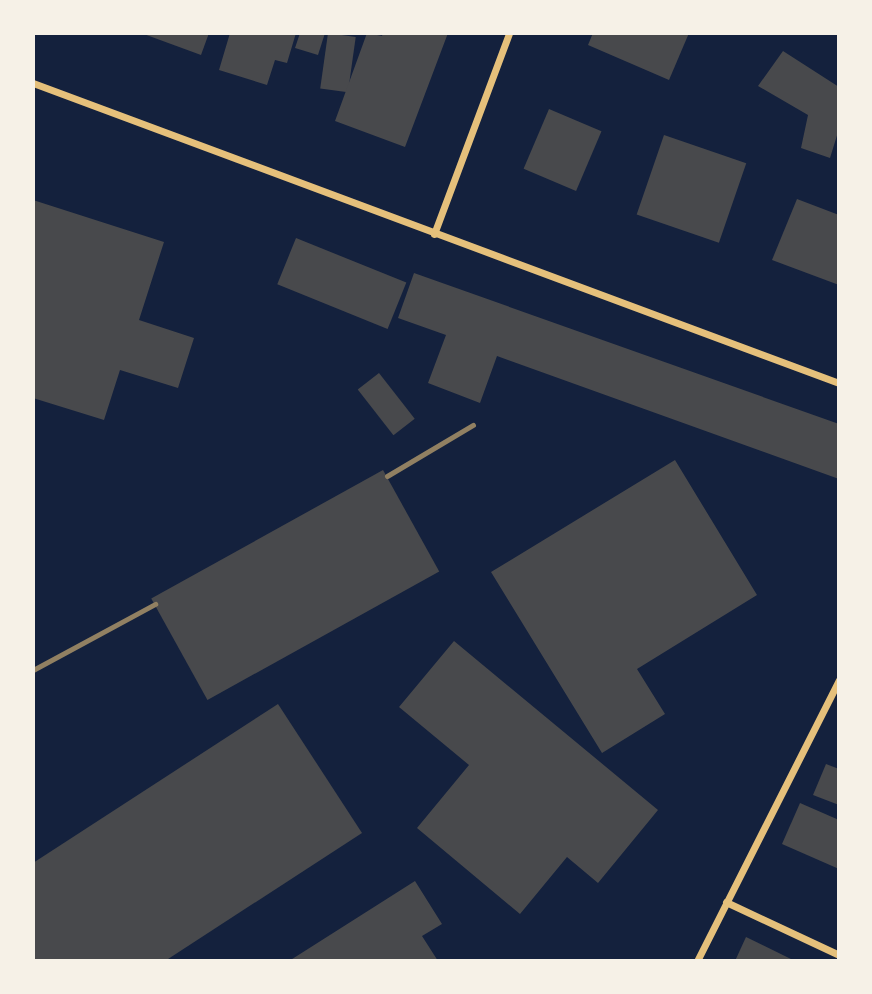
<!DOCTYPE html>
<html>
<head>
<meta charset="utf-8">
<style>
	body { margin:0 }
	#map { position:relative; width:872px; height:994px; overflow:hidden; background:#14213d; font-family:"Exo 2",sans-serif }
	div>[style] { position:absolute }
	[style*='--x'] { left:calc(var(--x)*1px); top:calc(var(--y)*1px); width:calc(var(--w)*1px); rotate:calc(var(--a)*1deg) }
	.building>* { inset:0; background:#48494c; transform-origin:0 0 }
	.minor>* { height:7px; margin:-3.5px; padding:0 3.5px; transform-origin:3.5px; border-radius:3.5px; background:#e5c07b }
	.rail>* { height:5px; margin:-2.5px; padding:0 2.5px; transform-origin:2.5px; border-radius:2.5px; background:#918062 }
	span { translate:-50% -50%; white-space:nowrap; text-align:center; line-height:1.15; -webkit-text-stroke:6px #f6f1e7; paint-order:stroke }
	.frame { position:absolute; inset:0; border:35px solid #f6f1e7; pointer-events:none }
</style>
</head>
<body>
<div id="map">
	<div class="building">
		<div style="clip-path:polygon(141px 33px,209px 33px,201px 55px)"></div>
		<div style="clip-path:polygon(230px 33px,296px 33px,287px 63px,275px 60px,267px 85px,219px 70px)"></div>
		<div style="clip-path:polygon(300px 33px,325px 33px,318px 55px,295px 48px)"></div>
		<div style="left:328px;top:33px;width:28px;height:56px;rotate:8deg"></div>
		<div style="clip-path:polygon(367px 33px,382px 36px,383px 33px,448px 33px,405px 147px,335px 121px)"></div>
		<div style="clip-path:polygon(593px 33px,689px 33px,669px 80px,588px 45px)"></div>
		<div style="clip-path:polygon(783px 51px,839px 87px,839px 129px,830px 158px,801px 148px,808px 115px,758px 86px)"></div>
		<div style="left:549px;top:109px;width:57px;height:65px;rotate:23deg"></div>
		<div style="left:664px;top:135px;width:87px;height:84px;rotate:19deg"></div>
		<div style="clip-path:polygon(797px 199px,839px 215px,839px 285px,772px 260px)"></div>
		<div style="clip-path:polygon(33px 200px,164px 242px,139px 320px,194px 338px,178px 388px,120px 370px,104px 420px,33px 398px)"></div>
		<div style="left:296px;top:238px;width:119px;height:50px;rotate:22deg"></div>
		<div style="clip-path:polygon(414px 273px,839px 424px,839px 479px,497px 356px,480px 403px,428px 383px,446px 335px,398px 318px)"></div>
		<div style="left:379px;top:373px;width:58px;height:27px;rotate:52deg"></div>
		<div style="clip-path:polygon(675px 460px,757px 595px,637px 669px,665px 714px,602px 753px,491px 572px)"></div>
		<div style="left:383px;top:470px;width:116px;height:265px;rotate:61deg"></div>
		<div style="clip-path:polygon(454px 641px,658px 810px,598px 883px,567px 857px,520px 914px,417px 828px,469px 765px,399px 707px)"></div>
		<div style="clip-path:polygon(278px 704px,362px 833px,165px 961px,33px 961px,33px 863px)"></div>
		<div style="clip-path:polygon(826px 764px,839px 769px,839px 805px,813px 795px)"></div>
		<div style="clip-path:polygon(800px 803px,839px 820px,839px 869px,782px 844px)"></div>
		<div style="clip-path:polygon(415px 881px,442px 924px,422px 936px,438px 961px,289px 961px)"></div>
		<div style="clip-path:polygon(746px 937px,795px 961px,735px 961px)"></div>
	</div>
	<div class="minor">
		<div style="--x:33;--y:83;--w:860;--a:20.42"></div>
		<div style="--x:434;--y:234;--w:215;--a:-69.5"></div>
		<div style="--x:726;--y:902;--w:125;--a:25.1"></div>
		<div style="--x:697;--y:961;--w:315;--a:-63.2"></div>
	</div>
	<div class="rail">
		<div style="--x:387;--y:476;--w:100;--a:-30.7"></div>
		<div style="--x:33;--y:670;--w:139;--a:-28.4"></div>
	</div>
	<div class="frame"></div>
</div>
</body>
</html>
